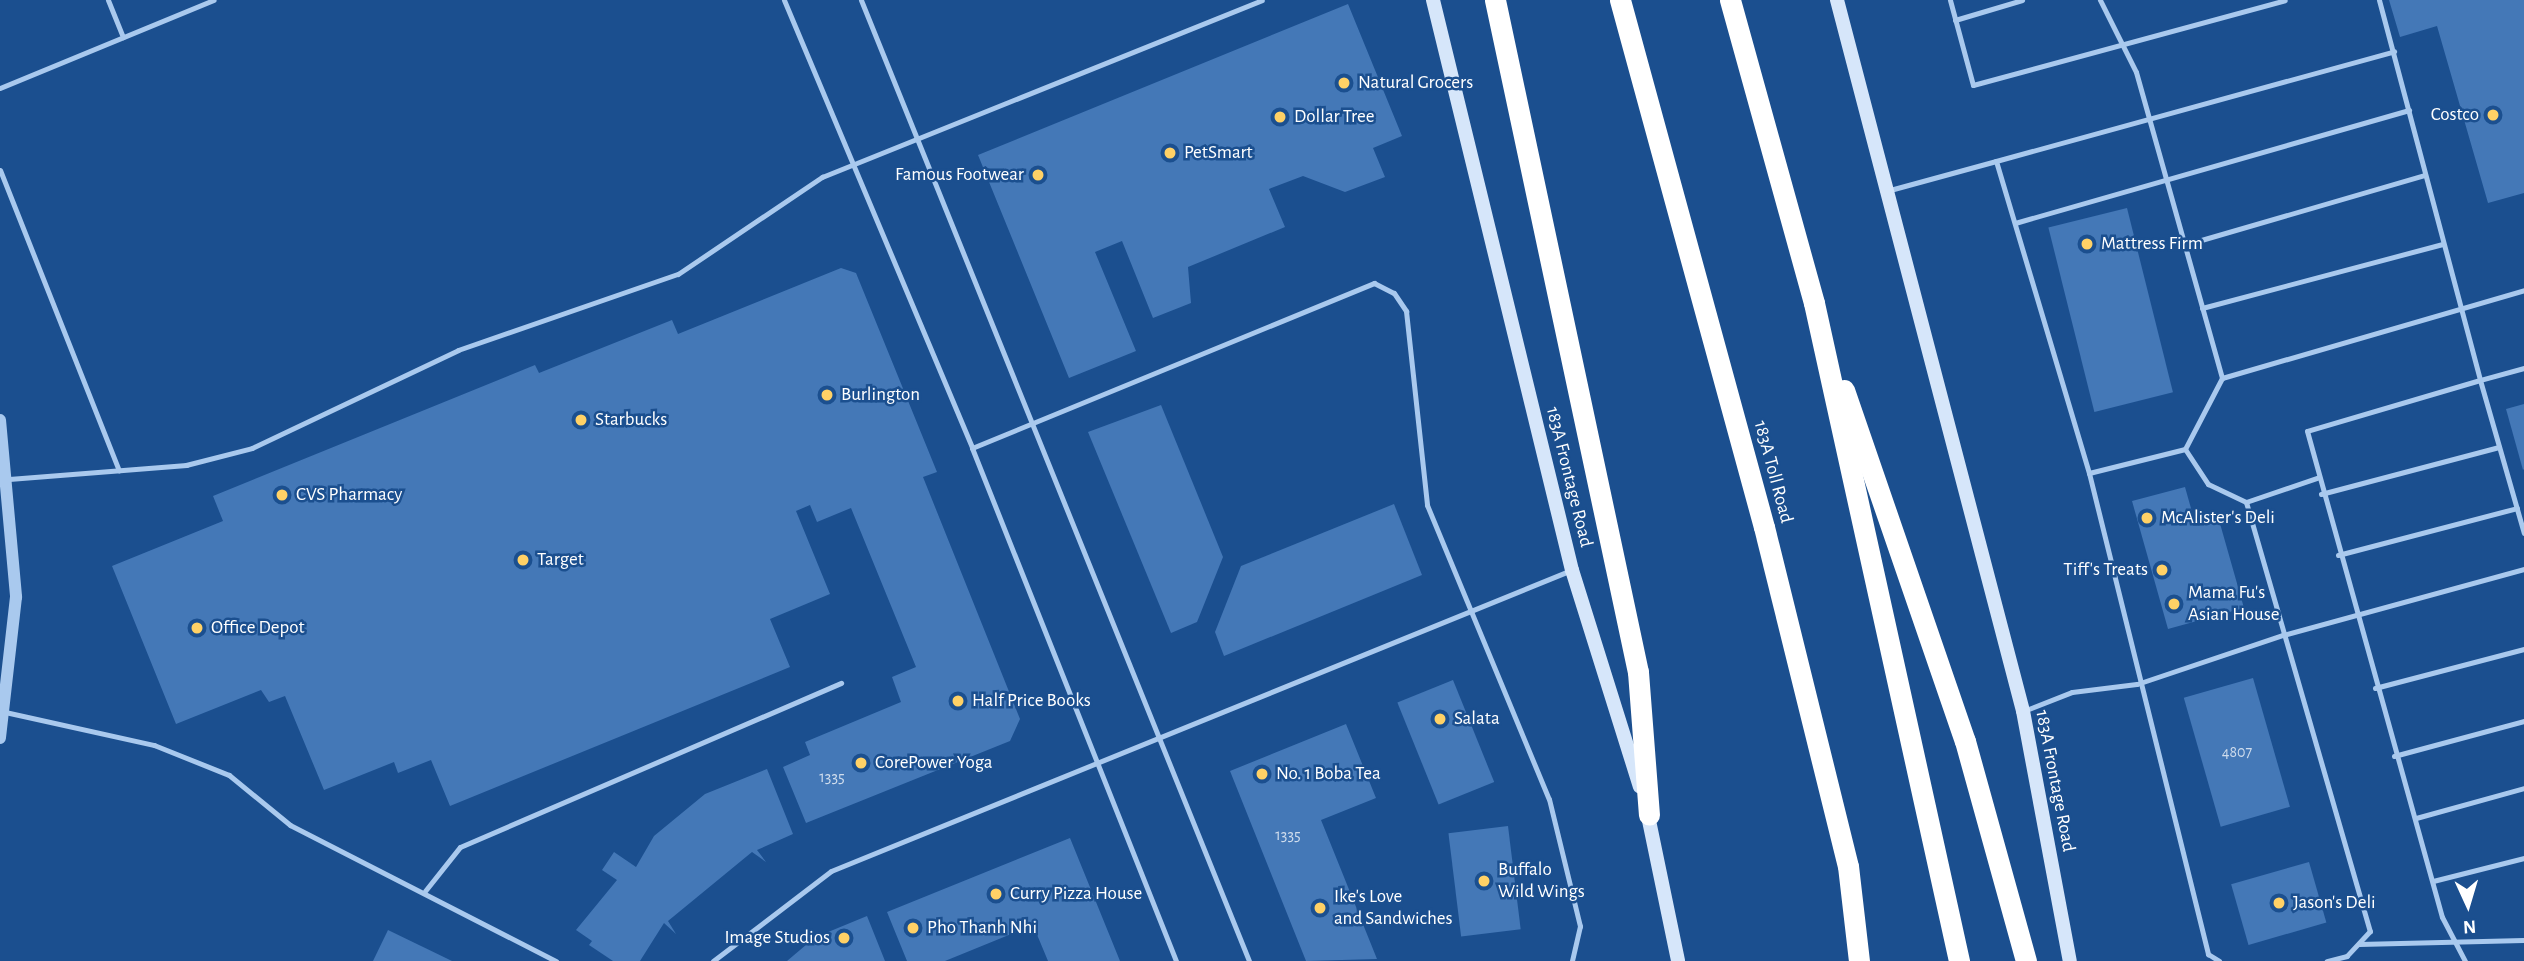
<!DOCTYPE html>
<html>
<head>
<meta charset="utf-8">
<style>
	body { margin:0 }
	#map { position:relative; width:2524px; height:961px; overflow:hidden; background:#1b4f8f; font-family:"Alegreya Sans",sans-serif }
	div>[style] { position:absolute }
	[style*='--x'] { left:calc(var(--x)*1px); top:calc(var(--y)*1px); width:calc(var(--w)*1px); rotate:calc(var(--a)*1deg) }
	.building>* { inset:0; background:#4478b7; transform-origin:0 0 }
	.service>* { height:5px; margin:-2.5px; padding:0 2.5px; transform-origin:2.5px; border-radius:2.5px; background:#a9c9ee }
	.tertiary>* { height:12px; margin:-6px; padding:0 6px; transform-origin:6px; border-radius:6px; background:#a9c9ee }
	.secondary>* { height:14px; margin:-7px; padding:0 7px; transform-origin:7px; border-radius:7px; background:#d6e6fa }
	.motorway>* { height:21px; margin:-10.5px; padding:0 10.5px; transform-origin:10.5px; border-radius:10.5px; background:#fff }
	.dots>* { width:19px; height:19px; translate:-50% -50%; box-sizing:border-box; border:4px solid #1b4f8f; border-radius:50% }
	span { translate:-50% -50%; white-space:nowrap; text-align:center; line-height:1.15; -webkit-text-stroke:5px #1b4f8f; paint-order:stroke }
	.number-label { font-size:16px; color:#d0dded }
	.number-label span { -webkit-text-stroke-width:0 }
	.poi-label { font-size:19px; color:#fff }
	.left { translate:0 -50%; text-align:left }
	.right { translate:-100% -50%; text-align:right }
	.street-label { font-size:19px; color:#fff }
	.north { position:absolute; left:2433px; top:870px; width:70px; height:70px; -webkit-text-stroke:5px #1b4f8f; paint-order:stroke; rotate:176deg; font-size:19px; font-weight:700; line-height:28px; text-align:center; color:#fff }
	.north::after { content:''; display:block; margin:auto; width:24px; height:32px; background:#fff; clip-path:polygon(50% 0,100% 100%,50% 72%,0 100%) }
</style>
</head>
<body>
<div id="map">
	<div class="building">
		<div style="clip-path:polygon(2389px 0,2524px 0,2524px 193px,2488px 203px,2437px 26px,2400px 37px)"></div>
		<div style="clip-path:polygon(1348px 4px,1402px 136px,1373px 148px,1385px 177px,1345px 192px,1303px 176px,1269px 189px,1285px 227px,1188px 267px,1191px 303px,1153px 318px,1122px 241px,1095px 252px,1136px 351px,1069px 378px,978px 155px)"></div>
		<div style="left:2127px;top:208px;width:190px;height:81px;rotate:76deg"></div>
		<div style="clip-path:polygon(841px 268px,856px 273px,937px 472px,923px 477px,1020px 719px,1010px 741px,806px 823px,783px 767px,810px 755px,805px 742px,901px 702px,892px 677px,916px 667px,851px 508px,817px 522px,810px 505px,796px 511px,830px 594px,770px 619px,790px 667px,450px 806px,431px 760px,398px 773px,394px 762px,324px 790px,285px 696px,269px 702px,261px 690px,176px 724px,112px 566px,223px 521px,213px 496px,535px 365px,539px 373px,672px 320px,678px 334px)"></div>
		<div style="clip-path:polygon(2524px 404px,2524px 469px,2523px 470px,2506px 409px)"></div>
		<div style="clip-path:polygon(1161px 405px,1223px 557px,1197px 622px,1171px 633px,1088px 432px)"></div>
		<div style="clip-path:polygon(2185px 487px,2194px 519px,2217px 513px,2244px 608px,2168px 629px,2132px 501px)"></div>
		<div style="clip-path:polygon(1394px 504px,1422px 575px,1224px 656px,1215px 632px,1241px 566px)"></div>
		<div style="left:2253px;top:678px;width:134px;height:72px;rotate:74deg"></div>
		<div style="left:1453px;top:680px;width:110px;height:60px;rotate:68deg"></div>
		<div style="clip-path:polygon(1346px 724px,1376px 798px,1321px 820px,1377px 959px,1306px 961px,1230px 771px)"></div>
		<div style="clip-path:polygon(767px 769px,793px 834px,757px 850px,766px 862px,752px 852px,668px 921px,676px 934px,664px 923px,640px 961px,613px 961px,589px 945px,592px 941px,576px 930px,617px 880px,602px 870px,614px 852px,636px 867px,654px 836px,705px 794px)"></div>
		<div style="left:1508px;top:826px;width:104px;height:60px;rotate:83deg"></div>
		<div style="clip-path:polygon(1070px 838px,1120px 961px,1048px 961px,1033px 925px,945px 961px,907px 961px,887px 912px)"></div>
		<div style="left:2309px;top:862px;width:63px;height:81px;rotate:74deg"></div>
		<div style="clip-path:polygon(867px 916px,885px 961px,787px 961px,813px 939px,811px 929px,816px 937px)"></div>
		<div style="clip-path:polygon(388px 930px,452px 961px,373px 961px)"></div>
	</div>
	<div class="service">
		<div style="--x:108;--y:0;--w:40;--a:68"></div>
		<div style="--x:784;--y:0;--w:486;--a:67.2"></div>
		<div style="--x:972;--y:448;--w:552;--a:68.31"></div>
		<div style="--x:861;--y:0;--w:1036;--a:68.01"></div>
		<div style="--x:1950;--y:0;--w:88;--a:74.9"></div>
		<div style="--x:1973;--y:85;--w:323;--a:-15.2"></div>
		<div style="--x:2100;--y:0;--w:80;--a:63.4"></div>
		<div style="--x:2136;--y:72;--w:318;--a:74.3"></div>
		<div style="--x:2222;--y:378;--w:80;--a:117.5"></div>
		<div style="--x:2185;--y:449;--w:42;--a:56.7"></div>
		<div style="--x:2208;--y:484;--w:42;--a:25.3"></div>
		<div style="--x:2246;--y:502;--w:447;--a:73.9"></div>
		<div style="--x:2370;--y:931;--w:34;--a:133"></div>
		<div style="--x:2347;--y:956;--w:21;--a:166"></div>
		<div style="--x:2379;--y:0;--w:393;--a:75.1"></div>
		<div style="--x:2480;--y:380;--w:180;--a:163.6"></div>
		<div style="--x:2307;--y:431;--w:504;--a:74.48"></div>
		<div style="--x:2442;--y:917;--w:50;--a:62.4"></div>
		<div style="--x:1955;--y:20;--w:70;--a:-16.6"></div>
		<div style="--x:0;--y:88;--w:231;--a:-22.4"></div>
		<div style="--x:1996;--y:161;--w:413;--a:-15.4"></div>
		<div style="--x:0;--y:170;--w:323;--a:68.4"></div>
		<div style="--x:1890;--y:190;--w:110;--a:-15.3"></div>
		<div style="--x:1996;--y:161;--w:326;--a:73.4"></div>
		<div style="--x:2089;--y:473;--w:496;--a:76.1"></div>
		<div style="--x:2208;--y:954;--w:13;--a:32"></div>
		<div style="--x:2015;--y:223;--w:410;--a:-16"></div>
		<div style="--x:2184;--y:245;--w:251;--a:-16.2"></div>
		<div style="--x:2202;--y:308;--w:249;--a:-14.9"></div>
		<div style="--x:2524;--y:368;--w:46;--a:164.7"></div>
		<div style="--x:2480;--y:380;--w:159;--a:74"></div>
		<div style="--x:2222;--y:378;--w:315;--a:-16.2"></div>
		<div style="--x:972;--y:448;--w:435;--a:-22.3"></div>
		<div style="--x:1374;--y:283;--w:22;--a:27"></div>
		<div style="--x:1394;--y:293;--w:22;--a:56"></div>
		<div style="--x:1406;--y:311;--w:195;--a:83.8"></div>
		<div style="--x:1427;--y:505;--w:318;--a:67.5"></div>
		<div style="--x:1549;--y:799;--w:131;--a:76.3"></div>
		<div style="--x:1580;--y:926;--w:36;--a:103"></div>
		<div style="--x:2089;--y:473;--w:99;--a:-14"></div>
		<div style="--x:9;--y:479;--w:178;--a:-4.5"></div>
		<div style="--x:186;--y:465;--w:68;--a:-14.4"></div>
		<div style="--x:252;--y:448;--w:228;--a:-25.4"></div>
		<div style="--x:458;--y:350;--w:233;--a:-19.1"></div>
		<div style="--x:678;--y:274;--w:174;--a:-34"></div>
		<div style="--x:822;--y:177;--w:474;--a:-21.9"></div>
		<div style="--x:2321;--y:494;--w:184;--a:-14.8"></div>
		<div style="--x:2246;--y:502;--w:75;--a:-18.7"></div>
		<div style="--x:2338;--y:555;--w:185;--a:-14.7"></div>
		<div style="--x:2375;--y:688;--w:154;--a:-14.7"></div>
		<div style="--x:2026;--y:710;--w:49;--a:-21.4"></div>
		<div style="--x:2072;--y:692;--w:65;--a:-7"></div>
		<div style="--x:2137;--y:684;--w:154;--a:-18.6"></div>
		<div style="--x:2283;--y:635;--w:250;--a:-15.3"></div>
		<div style="--x:5;--y:712;--w:153;--a:12.5"></div>
		<div style="--x:154;--y:745;--w:81;--a:21.8"></div>
		<div style="--x:229;--y:775;--w:79;--a:39.3"></div>
		<div style="--x:290;--y:825;--w:299;--a:27.1"></div>
		<div style="--x:2394;--y:756;--w:135;--a:-15.1"></div>
		<div style="--x:2416;--y:818;--w:112;--a:-15.5"></div>
		<div style="--x:2433;--y:881;--w:94;--a:-14.2"></div>
		<div style="--x:425;--y:891;--w:56;--a:-51.5"></div>
		<div style="--x:460;--y:847;--w:415;--a:-23.3"></div>
		<div style="--x:2359;--y:944;--w:165;--a:-1.4"></div>
		<div style="--x:713;--y:961;--w:148;--a:-37.3"></div>
		<div style="--x:831;--y:871;--w:797;--a:-22.12"></div>
	</div>
	<div class="tertiary">
		<div style="--x:0;--y:420;--w:178;--a:84.8"></div>
		<div style="--x:16;--y:597;--w:142;--a:96.5"></div>
	</div>
	<div class="secondary">
		<div style="--x:1433;--y:0;--w:587;--a:76.3"></div>
		<div style="--x:1572;--y:570;--w:227;--a:72.6"></div>
		<div style="--x:1837;--y:0;--w:735;--a:75.34"></div>
		<div style="--x:2023;--y:711;--w:254;--a:79.4"></div>
		<div style="--x:1646;--y:806;--w:158;--a:78.3"></div>
	</div>
	<div class="motorway">
		<div style="--x:1495;--y:0;--w:687;--a:77.99"></div>
		<div style="--x:1638;--y:672;--w:143;--a:85.6"></div>
		<div style="--x:1620;--y:0;--w:546;--a:74.72"></div>
		<div style="--x:1764;--y:527;--w:349;--a:76.1"></div>
		<div style="--x:1848;--y:866;--w:96;--a:83.4"></div>
		<div style="--x:1730;--y:0;--w:314;--a:74.5"></div>
		<div style="--x:1814;--y:303;--w:674;--a:77.57"></div>
		<div style="--x:1844;--y:390;--w:371;--a:71"></div>
		<div style="--x:1965;--y:741;--w:228;--a:74.5"></div>
	</div>
	<div class="dots">
		<div style="left:1344px;top:83px;background:#ffd166"></div>
		<div style="left:2493px;top:115px;background:#ffd166"></div>
		<div style="left:1280px;top:117px;background:#ffd166"></div>
		<div style="left:1170px;top:153px;background:#ffd166"></div>
		<div style="left:1038px;top:175px;background:#ffd166"></div>
		<div style="left:2087px;top:244px;background:#ffd166"></div>
		<div style="left:827px;top:395px;background:#ffd166"></div>
		<div style="left:581px;top:420px;background:#ffd166"></div>
		<div style="left:282px;top:495px;background:#ffd166"></div>
		<div style="left:2147px;top:518px;background:#ffd166"></div>
		<div style="left:523px;top:560px;background:#ffd166"></div>
		<div style="left:2162px;top:570px;background:#ffd166"></div>
		<div style="left:2174px;top:604px;background:#ffd166"></div>
		<div style="left:197px;top:628px;background:#ffd166"></div>
		<div style="left:958px;top:701px;background:#ffd166"></div>
		<div style="left:1440px;top:719px;background:#ffd166"></div>
		<div style="left:861px;top:763px;background:#ffd166"></div>
		<div style="left:1262px;top:774px;background:#ffd166"></div>
		<div style="left:1484px;top:881px;background:#ffd166"></div>
		<div style="left:996px;top:894px;background:#ffd166"></div>
		<div style="left:2279px;top:903px;background:#ffd166"></div>
		<div style="left:1320px;top:908px;background:#ffd166"></div>
		<div style="left:913px;top:928px;background:#ffd166"></div>
		<div style="left:844px;top:938px;background:#ffd166"></div>
	</div>
	<div class="number-label">
		<span style="left:2237px;top:752px">4807</span>
		<span style="left:832px;top:777px">1335</span>
		<span style="left:1288px;top:835px">1335</span>
	</div>
	<div class="poi-label">
		<span class="left" style="left:1358px;top:83px">Natural Grocers</span>
		<span class="right" style="left:2479px;top:115px">Costco</span>
		<span class="left" style="left:1294px;top:117px">Dollar Tree</span>
		<span class="left" style="left:1184px;top:153px">PetSmart</span>
		<span class="right" style="left:1024px;top:175px">Famous Footwear</span>
		<span class="left" style="left:2101px;top:244px">Mattress Firm</span>
		<span class="left" style="left:841px;top:395px">Burlington</span>
		<span class="left" style="left:595px;top:420px">Starbucks</span>
		<span class="left" style="left:296px;top:495px">CVS Pharmacy</span>
		<span class="left" style="left:2161px;top:518px">McAlister's Deli</span>
		<span class="left" style="left:537px;top:560px">Target</span>
		<span class="right" style="left:2148px;top:570px">Tiff's Treats</span>
		<span class="left" style="left:2188px;top:604px">Mama Fu's<br>Asian House</span>
		<span class="left" style="left:211px;top:628px">Office Depot</span>
		<span class="left" style="left:972px;top:701px">Half Price Books</span>
		<span class="left" style="left:1454px;top:719px">Salata</span>
		<span class="left" style="left:875px;top:763px">CorePower Yoga</span>
		<span class="left" style="left:1276px;top:774px">No. 1 Boba Tea</span>
		<span class="left" style="left:1498px;top:881px">Buffalo<br>Wild Wings</span>
		<span class="left" style="left:1010px;top:894px">Curry Pizza House</span>
		<span class="left" style="left:1334px;top:908px">Ike's Love<br>and Sandwiches</span>
		<span class="left" style="left:2293px;top:903px">Jason's Deli</span>
		<span class="left" style="left:927px;top:928px">Pho Thanh Nhi</span>
		<span class="right" style="left:830px;top:938px">Image Studios</span>
	</div>
	<div class="street-label">
		<span style="left:1773px;top:472px;rotate:75deg">183A Toll Road</span>
		<span style="left:1569px;top:477px;rotate:76deg">183A Frontage Road</span>
		<span style="left:2055px;top:781px;rotate:79deg">183A Frontage Road</span>
	</div>
	<div class="north">N</div>
</div>
</body>
</html>
